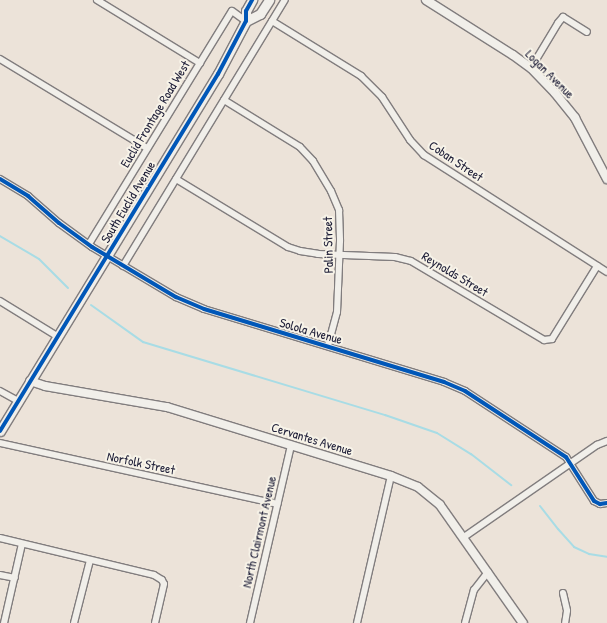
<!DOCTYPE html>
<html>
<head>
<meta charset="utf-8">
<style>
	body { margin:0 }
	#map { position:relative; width:607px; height:623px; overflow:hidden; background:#ece3d9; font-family:"Patrick Hand",sans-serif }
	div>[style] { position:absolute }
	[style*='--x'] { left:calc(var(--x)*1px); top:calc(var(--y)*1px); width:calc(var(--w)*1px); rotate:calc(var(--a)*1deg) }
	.stream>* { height:2px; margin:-1px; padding:0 1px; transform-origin:1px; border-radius:1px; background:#a8dce5 }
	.roads { filter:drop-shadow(1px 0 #817d7e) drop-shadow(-1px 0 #817d7e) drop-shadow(0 1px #817d7e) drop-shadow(0 -1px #817d7e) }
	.street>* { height:6px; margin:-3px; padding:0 3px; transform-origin:3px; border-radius:3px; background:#f1efea }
	.secondary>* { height:8px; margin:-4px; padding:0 4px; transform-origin:4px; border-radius:4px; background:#f1efea }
	.primary>* { height:9px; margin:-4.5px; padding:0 4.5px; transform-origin:4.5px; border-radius:4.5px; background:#f1efea }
	.cycleway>* { height:4px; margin:-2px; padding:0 2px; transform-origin:2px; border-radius:2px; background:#0057b8 }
	span { translate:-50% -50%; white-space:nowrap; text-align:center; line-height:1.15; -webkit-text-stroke:4px #f7f3e8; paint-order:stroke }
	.street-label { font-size:13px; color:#22223b }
</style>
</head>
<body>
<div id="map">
	<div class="stream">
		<div style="--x:0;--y:236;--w:45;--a:30.5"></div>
		<div style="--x:39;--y:259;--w:41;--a:45"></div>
		<div style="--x:91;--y:305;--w:64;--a:35.4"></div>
		<div style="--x:143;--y:342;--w:253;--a:16.8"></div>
		<div style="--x:385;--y:415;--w:55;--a:19.1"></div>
		<div style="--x:437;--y:433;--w:40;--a:32"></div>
		<div style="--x:471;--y:454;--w:51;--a:37.8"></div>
		<div style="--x:540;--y:506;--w:29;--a:52"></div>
		<div style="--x:558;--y:529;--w:24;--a:48"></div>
		<div style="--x:574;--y:547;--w:17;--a:25"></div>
		<div style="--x:589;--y:554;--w:18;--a:9"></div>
	</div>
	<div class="roads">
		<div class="street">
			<div style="--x:97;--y:0;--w:121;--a:31.5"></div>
			<div style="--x:272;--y:21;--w:105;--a:31.7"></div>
			<div style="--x:361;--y:76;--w:30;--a:45"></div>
			<div style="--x:382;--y:97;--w:51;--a:56.9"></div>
			<div style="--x:410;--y:140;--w:21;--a:47"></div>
			<div style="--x:424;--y:155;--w:217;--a:32.6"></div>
			<div style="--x:0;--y:59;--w:172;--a:31.2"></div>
			<div style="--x:531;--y:68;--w:52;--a:-59"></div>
			<div style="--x:558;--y:23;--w:8;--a:-50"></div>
			<div style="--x:563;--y:17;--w:28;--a:32"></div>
			<div style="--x:224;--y:100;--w:89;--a:31.7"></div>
			<div style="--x:300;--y:147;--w:19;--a:47"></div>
			<div style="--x:313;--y:161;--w:35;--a:59"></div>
			<div style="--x:331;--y:191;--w:21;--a:67"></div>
			<div style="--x:339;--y:210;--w:31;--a:88"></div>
			<div style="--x:340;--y:241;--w:71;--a:92.4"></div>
			<div style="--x:337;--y:312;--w:35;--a:105"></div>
			<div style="--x:0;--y:179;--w:33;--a:31"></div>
			<div style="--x:28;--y:196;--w:41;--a:41.1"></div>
			<div style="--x:59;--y:223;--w:41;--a:36"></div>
			<div style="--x:92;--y:247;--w:98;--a:30.8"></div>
			<div style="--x:176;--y:297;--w:30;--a:23"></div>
			<div style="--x:204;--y:309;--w:251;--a:16.9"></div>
			<div style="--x:444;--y:382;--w:23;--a:23"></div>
			<div style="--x:465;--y:391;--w:121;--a:33.2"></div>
			<div style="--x:566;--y:457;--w:52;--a:57.5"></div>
			<div style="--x:594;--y:501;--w:7;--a:27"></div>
			<div style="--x:600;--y:504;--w:7;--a:-8"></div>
			<div style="--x:176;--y:179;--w:131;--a:31.3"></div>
			<div style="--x:288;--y:247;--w:13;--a:18"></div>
			<div style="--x:300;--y:251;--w:18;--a:9"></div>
			<div style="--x:318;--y:254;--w:77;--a:2.2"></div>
			<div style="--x:395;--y:257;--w:16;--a:14"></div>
			<div style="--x:411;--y:261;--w:155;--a:30.7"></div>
			<div style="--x:544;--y:340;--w:8;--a:-7"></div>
			<div style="--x:552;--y:339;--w:86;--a:-58.3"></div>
			<div style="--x:89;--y:244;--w:273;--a:-58.5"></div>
			<div style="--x:232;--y:11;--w:17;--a:36"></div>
			<div style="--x:123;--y:266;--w:311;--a:-58.7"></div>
			<div style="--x:0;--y:301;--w:67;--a:31.6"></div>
			<div style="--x:0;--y:391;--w:21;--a:29"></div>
			<div style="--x:0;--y:443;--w:284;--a:12.4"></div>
			<div style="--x:464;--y:537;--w:162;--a:-34.7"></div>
			<div style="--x:597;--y:445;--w:11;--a:-22"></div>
			<div style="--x:0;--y:538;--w:158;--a:13.5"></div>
			<div style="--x:154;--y:575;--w:9;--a:32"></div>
			<div style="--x:162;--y:580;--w:4;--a:63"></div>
			<div style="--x:164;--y:584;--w:40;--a:103"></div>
			<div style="--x:0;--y:575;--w:15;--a:11"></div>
			<div style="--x:563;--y:593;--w:18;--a:77"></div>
			<div style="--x:567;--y:611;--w:12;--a:99"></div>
			<div style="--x:4;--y:623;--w:81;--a:-77.2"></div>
			<div style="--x:74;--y:623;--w:65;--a:-75.7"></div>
			<div style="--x:250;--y:623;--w:183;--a:-77"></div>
			<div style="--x:357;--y:623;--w:151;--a:-77"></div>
			<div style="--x:465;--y:623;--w:34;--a:-75"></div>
			<div style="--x:474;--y:590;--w:23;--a:-52"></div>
		</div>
		<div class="secondary">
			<div style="--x:426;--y:0;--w:103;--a:32.3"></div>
			<div style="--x:513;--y:55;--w:22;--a:36"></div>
			<div style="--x:531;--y:68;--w:35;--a:46"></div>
			<div style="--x:555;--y:93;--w:32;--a:51"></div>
			<div style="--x:575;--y:118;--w:69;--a:62.3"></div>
			<div style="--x:30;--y:381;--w:16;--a:18"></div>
			<div style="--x:45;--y:386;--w:124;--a:9.8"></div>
			<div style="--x:167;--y:407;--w:234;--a:17.1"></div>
			<div style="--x:391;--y:476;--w:29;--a:22"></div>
			<div style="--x:418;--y:487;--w:28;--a:39"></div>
			<div style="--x:440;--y:505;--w:144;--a:54.9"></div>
		</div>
		<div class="primary">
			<div style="--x:246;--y:21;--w:16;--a:-27"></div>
			<div style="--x:260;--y:14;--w:17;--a:-57"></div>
			<div style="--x:0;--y:431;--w:418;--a:-58.6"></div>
			<div style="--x:218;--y:74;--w:60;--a:-62.2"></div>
			<div style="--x:246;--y:21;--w:10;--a:-90"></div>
			<div style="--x:246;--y:11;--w:13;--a:-61"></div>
		</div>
	</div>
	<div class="cycleway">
		<div style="--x:0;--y:179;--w:33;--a:31"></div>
		<div style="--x:28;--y:196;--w:41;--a:41.1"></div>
		<div style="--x:59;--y:223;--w:41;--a:36"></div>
		<div style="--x:92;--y:247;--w:98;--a:30.8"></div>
		<div style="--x:176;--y:297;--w:30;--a:23"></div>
		<div style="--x:204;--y:309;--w:251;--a:16.9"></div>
		<div style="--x:444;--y:382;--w:23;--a:23"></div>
		<div style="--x:465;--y:391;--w:121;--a:33.2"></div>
		<div style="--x:566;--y:457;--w:52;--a:57.5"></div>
		<div style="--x:594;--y:501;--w:7;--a:27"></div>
		<div style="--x:600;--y:504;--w:7;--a:-8"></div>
		<div style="--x:0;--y:431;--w:418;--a:-58.6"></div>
		<div style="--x:218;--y:74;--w:60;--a:-62.2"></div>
		<div style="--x:246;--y:21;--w:10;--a:-90"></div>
		<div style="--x:246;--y:11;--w:13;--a:-61"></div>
	</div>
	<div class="street-label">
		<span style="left:550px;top:74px;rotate:45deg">Logan Avenue</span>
		<span style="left:155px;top:114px;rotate:-59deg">Euclid Frontage Road West</span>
		<span style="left:456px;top:161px;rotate:34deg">Coban Street</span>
		<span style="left:128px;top:202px;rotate:-59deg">South Euclid Avenue</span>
		<span style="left:328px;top:245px;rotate:-91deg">Palin Street</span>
		<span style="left:455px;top:274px;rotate:31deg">Reynolds Street</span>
		<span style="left:311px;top:331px;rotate:16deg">Solola Avenue</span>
		<span style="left:312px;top:439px;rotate:17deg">Cervantes Avenue</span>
		<span style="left:141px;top:463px;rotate:12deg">Norfolk Street</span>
		<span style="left:259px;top:532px;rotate:-77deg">North Clairmont Avenue</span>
	</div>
</div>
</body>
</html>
